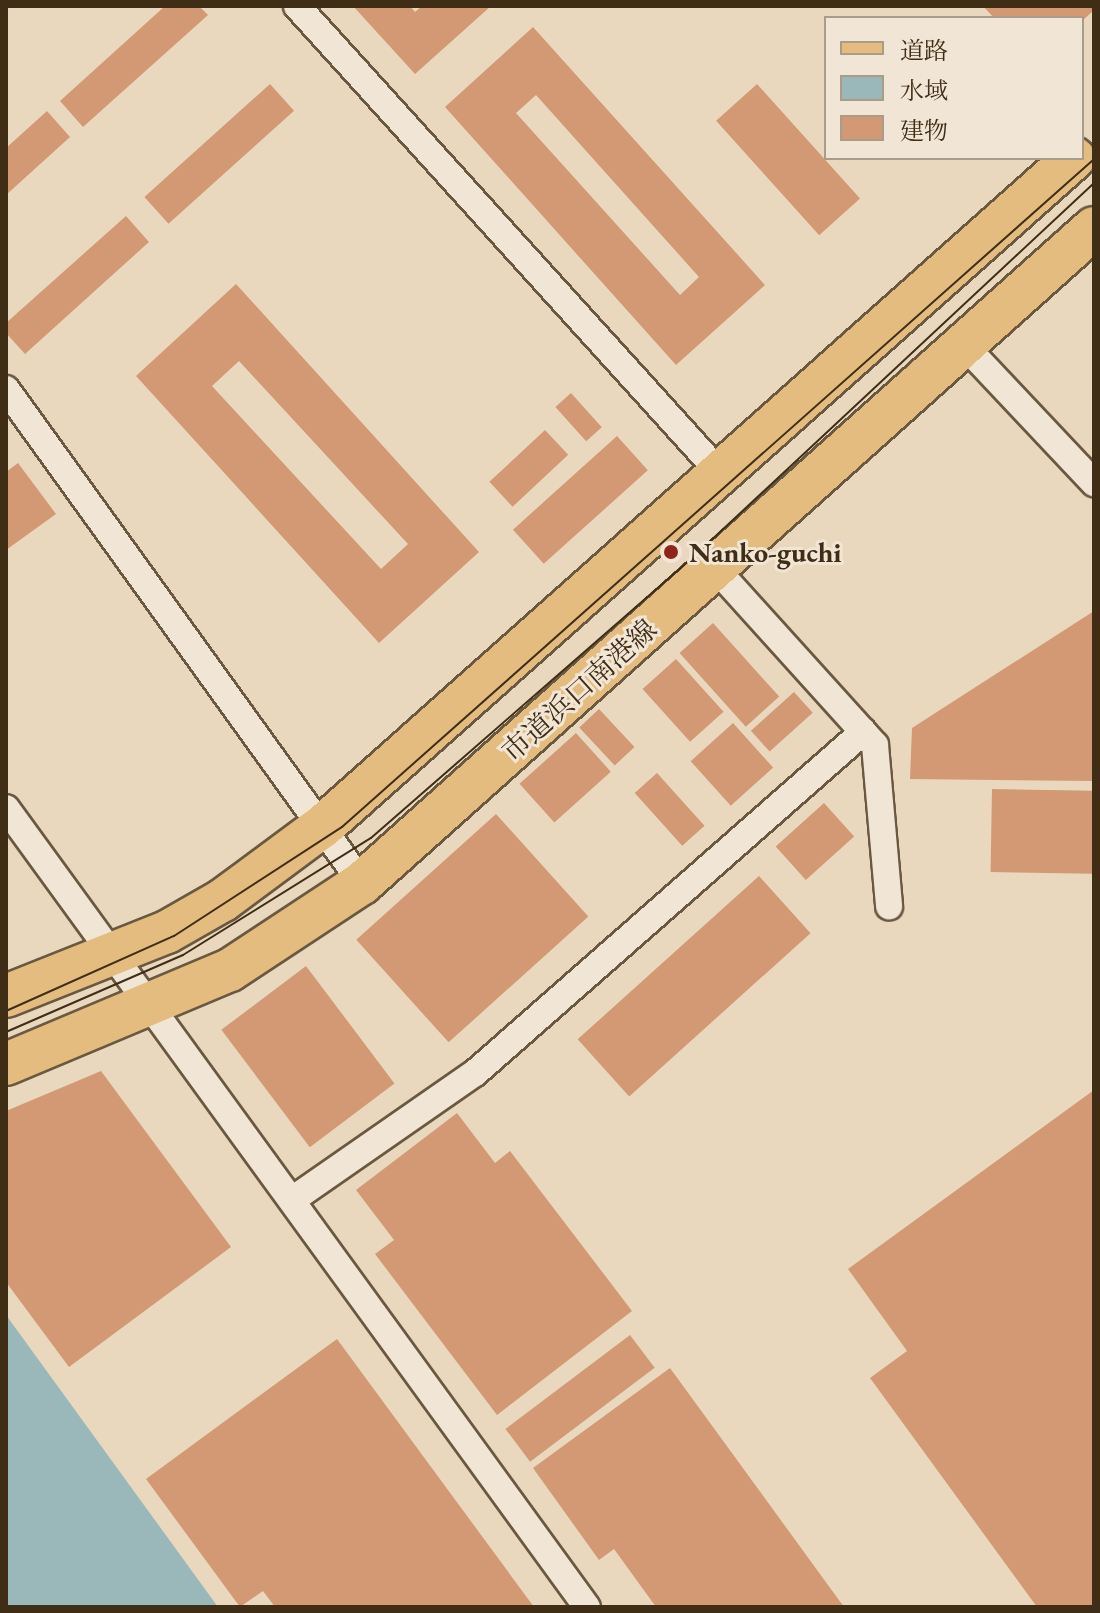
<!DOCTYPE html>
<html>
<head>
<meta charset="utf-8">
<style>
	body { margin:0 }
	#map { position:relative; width:1100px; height:1613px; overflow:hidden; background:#e9d8be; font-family:"EB Garamond","Noto Serif JP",serif }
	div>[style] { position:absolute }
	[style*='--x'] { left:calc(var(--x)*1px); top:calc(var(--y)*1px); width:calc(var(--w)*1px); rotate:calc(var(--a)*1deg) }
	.water>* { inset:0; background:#9ab8ba }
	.building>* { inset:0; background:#d39974; transform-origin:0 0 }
	.roads { filter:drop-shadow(2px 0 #6a5840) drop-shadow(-2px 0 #6a5840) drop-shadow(0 2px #6a5840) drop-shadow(0 -2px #6a5840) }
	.minor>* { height:26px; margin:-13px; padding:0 13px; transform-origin:13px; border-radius:13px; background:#f1e6d5 }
	.primary>* { height:42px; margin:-21px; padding:0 21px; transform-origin:21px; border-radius:21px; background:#e4bc7f }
	.tram>* { height:2px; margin:-1px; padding:0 1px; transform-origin:1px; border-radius:1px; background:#3f2d16 }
	.dots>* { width:22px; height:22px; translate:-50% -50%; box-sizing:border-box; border:4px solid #f1e6d5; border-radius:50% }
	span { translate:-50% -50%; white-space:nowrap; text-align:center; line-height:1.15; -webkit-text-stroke:6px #f1e6d5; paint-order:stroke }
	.poi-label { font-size:28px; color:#3f2d16; font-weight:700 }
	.left { translate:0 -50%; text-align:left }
	.street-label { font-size:28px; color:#3f2d16 }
	.frame { position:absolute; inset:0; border:8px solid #3f2d16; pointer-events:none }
	.legend { position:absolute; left:824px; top:16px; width:260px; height:144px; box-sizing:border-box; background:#f1e6d5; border:2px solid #aa9c89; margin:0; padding:10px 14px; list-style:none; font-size:24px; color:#3f2d16 }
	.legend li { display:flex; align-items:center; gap:16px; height:40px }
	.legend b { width:40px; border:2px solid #aa9c89 }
</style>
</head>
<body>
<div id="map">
	<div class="water">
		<div style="clip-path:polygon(6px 1315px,218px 1607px,6px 1607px)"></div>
	</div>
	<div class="building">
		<div style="clip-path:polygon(165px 6px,199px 6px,208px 15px,83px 127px,60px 101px)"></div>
		<div style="clip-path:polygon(353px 6px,410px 6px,415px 12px,422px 6px,491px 6px,415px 74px)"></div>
		<div style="clip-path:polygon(983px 6px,1094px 6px,1094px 10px,1082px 21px,994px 18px)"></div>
		<div style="clip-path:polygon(evenodd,533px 27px,765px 285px,676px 365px,445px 107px,533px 27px,536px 95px,699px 277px,680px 295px,516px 113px,536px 95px)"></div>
		<div style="left:270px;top:84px;width:36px;height:169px;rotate:48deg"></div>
		<div style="left:757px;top:84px;width:154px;height:55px;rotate:48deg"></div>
		<div style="clip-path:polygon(47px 111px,70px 137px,6px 195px,6px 148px)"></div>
		<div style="clip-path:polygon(126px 216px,149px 242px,25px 354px,6px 333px,6px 323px)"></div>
		<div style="clip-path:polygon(evenodd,236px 284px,479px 552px,379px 643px,136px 376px,236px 284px,239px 361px,408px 544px,381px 569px,212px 386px,239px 361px)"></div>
		<div style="left:571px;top:393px;width:46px;height:21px;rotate:48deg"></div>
		<div style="left:545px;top:430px;width:34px;height:76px;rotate:47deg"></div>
		<div style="left:617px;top:436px;width:46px;height:140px;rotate:48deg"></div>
		<div style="clip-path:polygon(18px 463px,56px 514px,6px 550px,6px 472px)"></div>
		<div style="clip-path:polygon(1094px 611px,1094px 781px,910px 779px,912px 728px)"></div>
		<div style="left:713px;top:623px;width:99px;height:45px;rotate:48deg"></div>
		<div style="left:676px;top:659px;width:71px;height:45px;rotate:48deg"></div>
		<div style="left:794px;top:692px;width:28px;height:58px;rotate:48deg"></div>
		<div style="left:599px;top:709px;width:52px;height:27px;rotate:47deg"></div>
		<div style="left:733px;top:723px;width:60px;height:57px;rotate:48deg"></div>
		<div style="left:576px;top:733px;width:52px;height:76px;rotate:48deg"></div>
		<div style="left:657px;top:773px;width:71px;height:30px;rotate:48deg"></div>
		<div style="left:992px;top:789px;width:102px;height:83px;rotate:1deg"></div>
		<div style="left:824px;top:803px;width:45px;height:65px;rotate:48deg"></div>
		<div style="left:496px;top:814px;width:138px;height:188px;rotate:48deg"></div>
		<div style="left:759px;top:876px;width:77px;height:244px;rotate:48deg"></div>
		<div style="left:306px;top:966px;width:147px;height:106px;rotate:53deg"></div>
		<div style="clip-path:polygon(101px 1071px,231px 1247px,69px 1367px,6px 1282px,6px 1111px)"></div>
		<div style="clip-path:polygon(1094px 1090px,1094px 1607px,1037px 1607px,870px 1378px,907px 1351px,848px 1269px)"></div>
		<div style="clip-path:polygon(457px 1113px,495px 1163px,510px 1151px,632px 1311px,497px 1415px,375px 1254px,394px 1240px,356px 1190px)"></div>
		<div style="left:630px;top:1335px;width:41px;height:156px;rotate:53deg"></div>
		<div style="clip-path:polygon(337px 1339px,534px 1607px,275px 1607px,263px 1591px,240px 1607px,146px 1479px)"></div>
		<div style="clip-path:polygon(670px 1368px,844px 1607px,656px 1607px,614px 1549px,599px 1560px,533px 1468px)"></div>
	</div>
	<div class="roads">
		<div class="minor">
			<div style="--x:297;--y:6;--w:630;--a:47.83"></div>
			<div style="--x:964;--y:345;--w:190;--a:46.7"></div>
			<div style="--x:6;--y:389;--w:609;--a:54.22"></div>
			<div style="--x:716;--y:569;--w:237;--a:47.9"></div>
			<div style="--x:875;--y:745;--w:162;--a:85"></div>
			<div style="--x:6;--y:808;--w:988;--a:53.98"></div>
			<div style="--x:292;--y:1200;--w:223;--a:-34.8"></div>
			<div style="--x:475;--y:1073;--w:517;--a:-41.31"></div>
		</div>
		<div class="primary">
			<div style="--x:6;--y:996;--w:173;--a:-21.7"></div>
			<div style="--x:167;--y:932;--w:64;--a:-29.7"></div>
			<div style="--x:223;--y:900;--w:124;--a:-36.5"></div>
			<div style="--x:323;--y:826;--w:1005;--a:-41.65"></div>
			<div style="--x:6;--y:1064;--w:243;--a:-22.8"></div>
			<div style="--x:230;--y:970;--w:158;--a:-33.4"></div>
			<div style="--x:362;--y:883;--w:982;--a:-41.82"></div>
		</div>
	</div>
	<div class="tram">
		<div style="--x:6;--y:1011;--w:184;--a:-24.1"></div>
		<div style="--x:174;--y:936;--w:200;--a:-33"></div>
		<div style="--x:342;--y:827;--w:1006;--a:-41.61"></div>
		<div style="--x:6;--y:1032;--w:193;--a:-23.5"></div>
		<div style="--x:183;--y:955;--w:221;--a:-31.9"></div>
		<div style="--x:371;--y:838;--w:423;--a:-41.1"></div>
		<div style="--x:690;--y:560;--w:553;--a:-43.02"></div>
	</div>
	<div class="dots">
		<div style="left:671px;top:552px;background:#8f2418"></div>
	</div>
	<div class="poi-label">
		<span class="left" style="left:689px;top:552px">Nanko-guchi</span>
	</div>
	<div class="street-label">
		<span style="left:579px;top:690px;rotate:-42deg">市道浜口南港線</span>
	</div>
	<div class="frame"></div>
	<ul class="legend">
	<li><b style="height:10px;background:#e4bc7f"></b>道路</li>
	<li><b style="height:22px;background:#9ab8ba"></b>水域</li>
	<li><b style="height:22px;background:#d39974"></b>建物</li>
	</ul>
</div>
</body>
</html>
